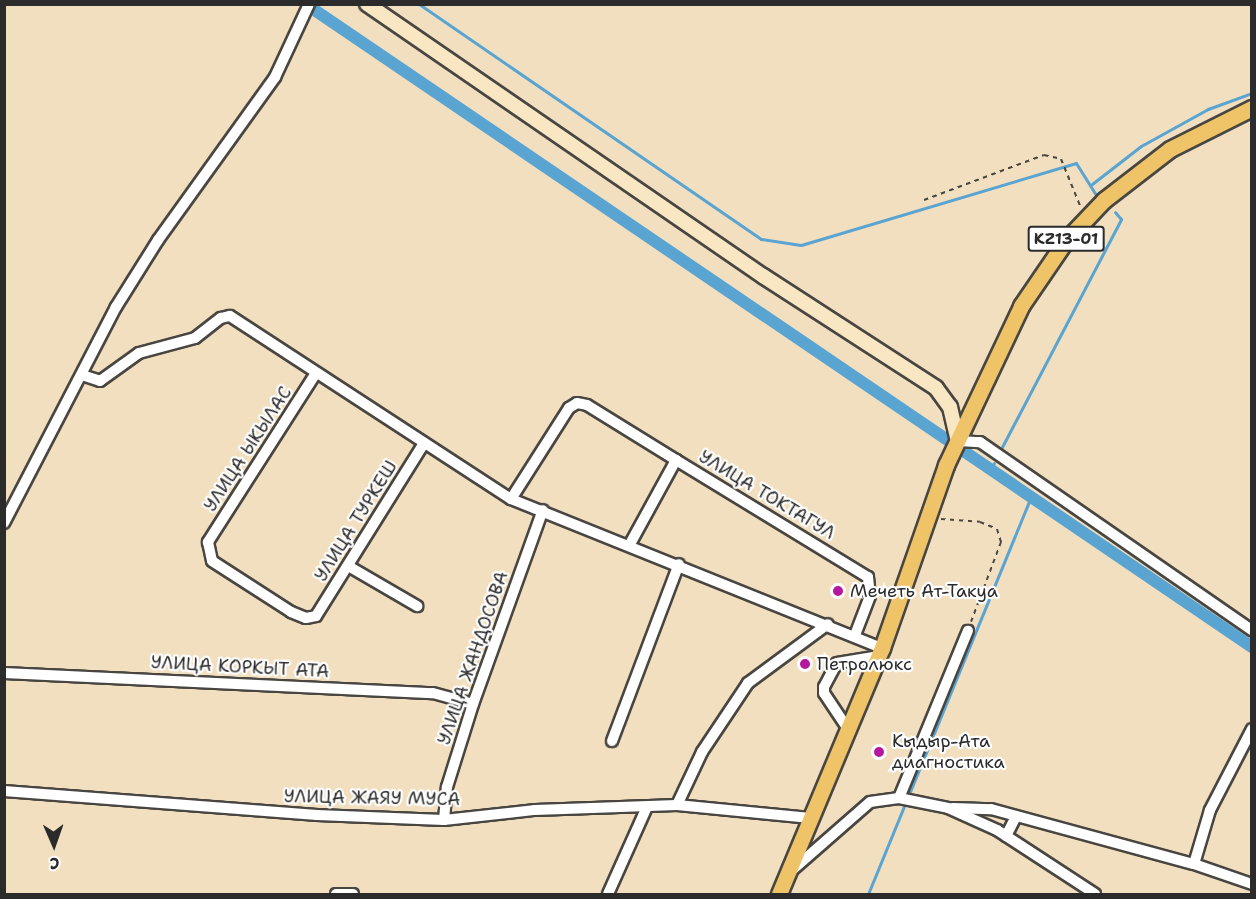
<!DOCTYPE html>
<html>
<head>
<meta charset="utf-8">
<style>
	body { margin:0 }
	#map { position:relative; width:1256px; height:899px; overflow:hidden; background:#f1dfc0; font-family:"Shantell Sans",sans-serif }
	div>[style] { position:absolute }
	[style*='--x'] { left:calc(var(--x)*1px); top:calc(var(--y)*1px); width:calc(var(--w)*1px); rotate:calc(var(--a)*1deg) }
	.stream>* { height:3px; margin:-1.5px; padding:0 1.5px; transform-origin:1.5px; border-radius:1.5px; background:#5aa4d1 }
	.canal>* { height:12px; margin:-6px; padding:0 6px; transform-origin:6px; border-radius:6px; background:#5aa4d1 }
	.path>* { height:2px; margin-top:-1px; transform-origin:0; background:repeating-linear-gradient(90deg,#494641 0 4.5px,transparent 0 9px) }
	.roads { filter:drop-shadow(2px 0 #494641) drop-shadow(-2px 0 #494641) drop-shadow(0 2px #494641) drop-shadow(0 -2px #494641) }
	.street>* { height:10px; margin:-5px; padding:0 5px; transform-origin:5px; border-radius:5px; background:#fff }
	.secondary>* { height:14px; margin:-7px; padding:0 7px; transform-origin:7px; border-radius:7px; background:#f9e7c3 }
	.primary>* { height:15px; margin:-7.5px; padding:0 7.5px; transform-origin:7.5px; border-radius:7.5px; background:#efc469 }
	.dots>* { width:16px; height:16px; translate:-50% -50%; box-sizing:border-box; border:3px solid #fff; border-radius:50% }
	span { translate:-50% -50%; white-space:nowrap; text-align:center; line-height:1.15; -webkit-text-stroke:4.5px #fff; paint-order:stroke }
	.shield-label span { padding:2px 4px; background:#fff; border:2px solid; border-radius:4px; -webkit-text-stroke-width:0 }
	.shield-label { font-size:16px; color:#2b2b2b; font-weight:700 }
	.street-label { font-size:18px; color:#2b2b2b }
	.poi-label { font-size:18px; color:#2b2b2b }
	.left { translate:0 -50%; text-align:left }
	.frame { position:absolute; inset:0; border:6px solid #2b2b2b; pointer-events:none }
	.north { position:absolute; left:24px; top:815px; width:60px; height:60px; -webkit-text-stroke:4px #fff; paint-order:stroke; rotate:178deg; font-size:16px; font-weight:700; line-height:24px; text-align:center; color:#2b2b2b }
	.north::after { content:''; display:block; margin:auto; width:21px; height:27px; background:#2b2b2b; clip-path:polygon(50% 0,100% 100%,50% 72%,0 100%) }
</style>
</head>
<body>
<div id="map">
	<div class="stream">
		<div style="--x:419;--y:4;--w:415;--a:34.5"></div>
		<div style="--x:761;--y:239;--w:40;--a:8.5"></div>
		<div style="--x:801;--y:245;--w:287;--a:-16.6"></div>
		<div style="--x:1076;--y:163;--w:39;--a:58"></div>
		<div style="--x:1092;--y:184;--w:62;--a:-37.8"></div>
		<div style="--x:1141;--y:146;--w:77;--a:-28.9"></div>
		<div style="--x:1208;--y:109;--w:47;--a:-20"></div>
		<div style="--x:1002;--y:447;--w:257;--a:-62.4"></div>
		<div style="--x:1121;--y:219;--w:9;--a:-131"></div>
		<div style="--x:990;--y:470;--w:8;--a:-60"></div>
		<div style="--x:868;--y:894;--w:429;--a:-67.7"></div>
	</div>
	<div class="canal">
		<div style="--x:316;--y:11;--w:1132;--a:34.2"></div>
	</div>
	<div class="path">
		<div style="--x:924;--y:200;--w:128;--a:-20.6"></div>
		<div style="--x:1044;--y:155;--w:17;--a:13"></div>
		<div style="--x:1061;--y:159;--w:53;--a:67.8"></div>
		<div style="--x:941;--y:519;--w:39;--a:4"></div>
		<div style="--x:980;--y:522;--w:18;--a:22"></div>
		<div style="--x:997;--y:529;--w:14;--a:73"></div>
		<div style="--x:1001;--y:542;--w:85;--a:110.6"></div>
	</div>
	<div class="roads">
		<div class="street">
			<div style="--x:316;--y:373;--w:201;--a:122.6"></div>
			<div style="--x:208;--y:542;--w:19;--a:78"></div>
			<div style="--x:212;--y:561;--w:94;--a:32.8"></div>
			<div style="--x:291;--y:612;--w:16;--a:22"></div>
			<div style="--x:306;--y:618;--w:10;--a:-11"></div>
			<div style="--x:316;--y:616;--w:204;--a:-58"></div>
			<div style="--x:82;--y:375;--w:19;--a:18"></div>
			<div style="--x:100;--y:381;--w:48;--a:-35.7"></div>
			<div style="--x:139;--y:353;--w:58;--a:-15"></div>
			<div style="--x:195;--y:338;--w:33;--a:-38"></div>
			<div style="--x:221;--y:318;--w:9;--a:-13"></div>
			<div style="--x:230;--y:316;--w:335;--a:33.1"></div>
			<div style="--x:511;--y:499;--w:400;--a:21.9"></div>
			<div style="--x:958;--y:441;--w:22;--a:3"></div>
			<div style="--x:980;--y:442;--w:331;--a:34.7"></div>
			<div style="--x:511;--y:499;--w:108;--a:-57.5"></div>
			<div style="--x:569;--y:408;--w:9;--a:-32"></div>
			<div style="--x:577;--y:403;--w:10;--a:11"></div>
			<div style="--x:587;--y:405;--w:105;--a:31.7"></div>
			<div style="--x:4;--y:523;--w:243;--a:-62.6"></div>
			<div style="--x:116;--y:307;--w:79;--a:-57.9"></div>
			<div style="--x:158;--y:240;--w:201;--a:-54.3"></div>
			<div style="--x:275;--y:77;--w:81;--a:-65"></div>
			<div style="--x:630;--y:544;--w:96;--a:-61.3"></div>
			<div style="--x:676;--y:460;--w:225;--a:31.4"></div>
			<div style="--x:868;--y:577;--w:19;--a:84"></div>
			<div style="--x:870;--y:596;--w:42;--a:111"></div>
			<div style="--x:350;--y:567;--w:78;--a:30.2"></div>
			<div style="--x:4;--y:673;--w:429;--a:2.7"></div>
			<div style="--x:433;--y:693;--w:41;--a:15.4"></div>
			<div style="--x:848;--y:729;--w:43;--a:-123.7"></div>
			<div style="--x:824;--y:693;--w:6;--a:-90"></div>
			<div style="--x:824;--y:687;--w:27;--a:-62"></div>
			<div style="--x:837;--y:663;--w:43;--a:-9.5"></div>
			<div style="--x:612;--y:741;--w:189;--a:-69.3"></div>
			<div style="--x:4;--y:791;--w:314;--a:4.4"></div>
			<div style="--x:317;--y:815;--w:127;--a:2.3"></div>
			<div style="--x:444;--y:820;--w:92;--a:-6.3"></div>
			<div style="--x:535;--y:810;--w:142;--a:-2"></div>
			<div style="--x:677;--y:805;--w:134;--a:5.6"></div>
			<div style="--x:899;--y:798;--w:181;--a:-67.6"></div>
			<div style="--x:677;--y:805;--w:59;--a:-64.7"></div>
			<div style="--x:702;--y:752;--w:83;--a:-56.3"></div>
			<div style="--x:748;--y:683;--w:99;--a:-36.4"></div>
			<div style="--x:953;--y:808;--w:38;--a:2"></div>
			<div style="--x:991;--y:809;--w:210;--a:15.2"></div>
			<div style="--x:1194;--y:864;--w:61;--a:19"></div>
			<div style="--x:444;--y:820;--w:33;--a:-85"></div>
			<div style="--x:447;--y:787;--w:87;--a:-72.6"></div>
			<div style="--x:473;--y:704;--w:206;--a:-70.2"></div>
			<div style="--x:1006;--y:836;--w:22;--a:-63"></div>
			<div style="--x:1194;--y:864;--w:56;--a:-73.5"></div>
			<div style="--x:1210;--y:810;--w:91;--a:-62.6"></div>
			<div style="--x:790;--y:872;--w:106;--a:-41.2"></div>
			<div style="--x:870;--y:802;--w:29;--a:-8"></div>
			<div style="--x:899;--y:798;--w:50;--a:11.5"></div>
			<div style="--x:948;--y:808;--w:54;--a:24.2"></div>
			<div style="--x:997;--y:830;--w:117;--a:33.1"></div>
			<div style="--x:336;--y:894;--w:17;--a:0"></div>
			<div style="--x:608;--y:894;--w:95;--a:-65.9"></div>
		</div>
		<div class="secondary">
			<div style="--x:367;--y:4;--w:480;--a:34.5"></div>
			<div style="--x:763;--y:276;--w:206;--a:32.9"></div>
			<div style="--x:936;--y:388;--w:24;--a:54"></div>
			<div style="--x:950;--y:407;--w:35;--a:77"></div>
		</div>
		<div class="primary">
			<div style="--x:779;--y:894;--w:267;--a:-67.3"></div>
			<div style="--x:882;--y:648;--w:194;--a:-70.7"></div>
			<div style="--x:946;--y:465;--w:176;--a:-64.7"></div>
			<div style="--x:1021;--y:306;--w:80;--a:-55.7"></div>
			<div style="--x:1066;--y:240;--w:55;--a:-46.5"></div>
			<div style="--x:1104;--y:200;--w:83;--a:-37.7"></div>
			<div style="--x:1170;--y:149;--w:92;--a:-26.6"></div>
		</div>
	</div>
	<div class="dots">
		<div style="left:838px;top:591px;background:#b5179e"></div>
		<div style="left:805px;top:664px;background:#b5179e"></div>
		<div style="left:879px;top:752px;background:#b5179e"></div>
	</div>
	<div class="shield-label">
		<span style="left:1066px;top:239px">KZ13-01</span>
	</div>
	<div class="street-label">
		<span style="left:248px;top:449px;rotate:-57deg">УЛИЦА ЫКЫЛАС</span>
		<span style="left:767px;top:495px;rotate:31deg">УЛИЦА ТОКТАГУЛ</span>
		<span style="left:356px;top:521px;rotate:-58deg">УЛИЦА ТУРКЕШ</span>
		<span style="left:473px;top:658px;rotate:-71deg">УЛИЦА ЖАНДОСОВА</span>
		<span style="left:240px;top:667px;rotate:3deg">УЛИЦА КОРКЫТ АТА</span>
		<span style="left:372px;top:798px;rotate:1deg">УЛИЦА ЖАЯУ МУСА</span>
	</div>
	<div class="poi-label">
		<span class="left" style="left:850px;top:591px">Мечеть Ат-Такуа</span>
		<span class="left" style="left:817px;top:664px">Петролюкс</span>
		<span class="left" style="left:892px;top:752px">Кыдыр-Ата<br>диагностика</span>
	</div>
	<div class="frame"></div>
	<div class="north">С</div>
</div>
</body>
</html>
